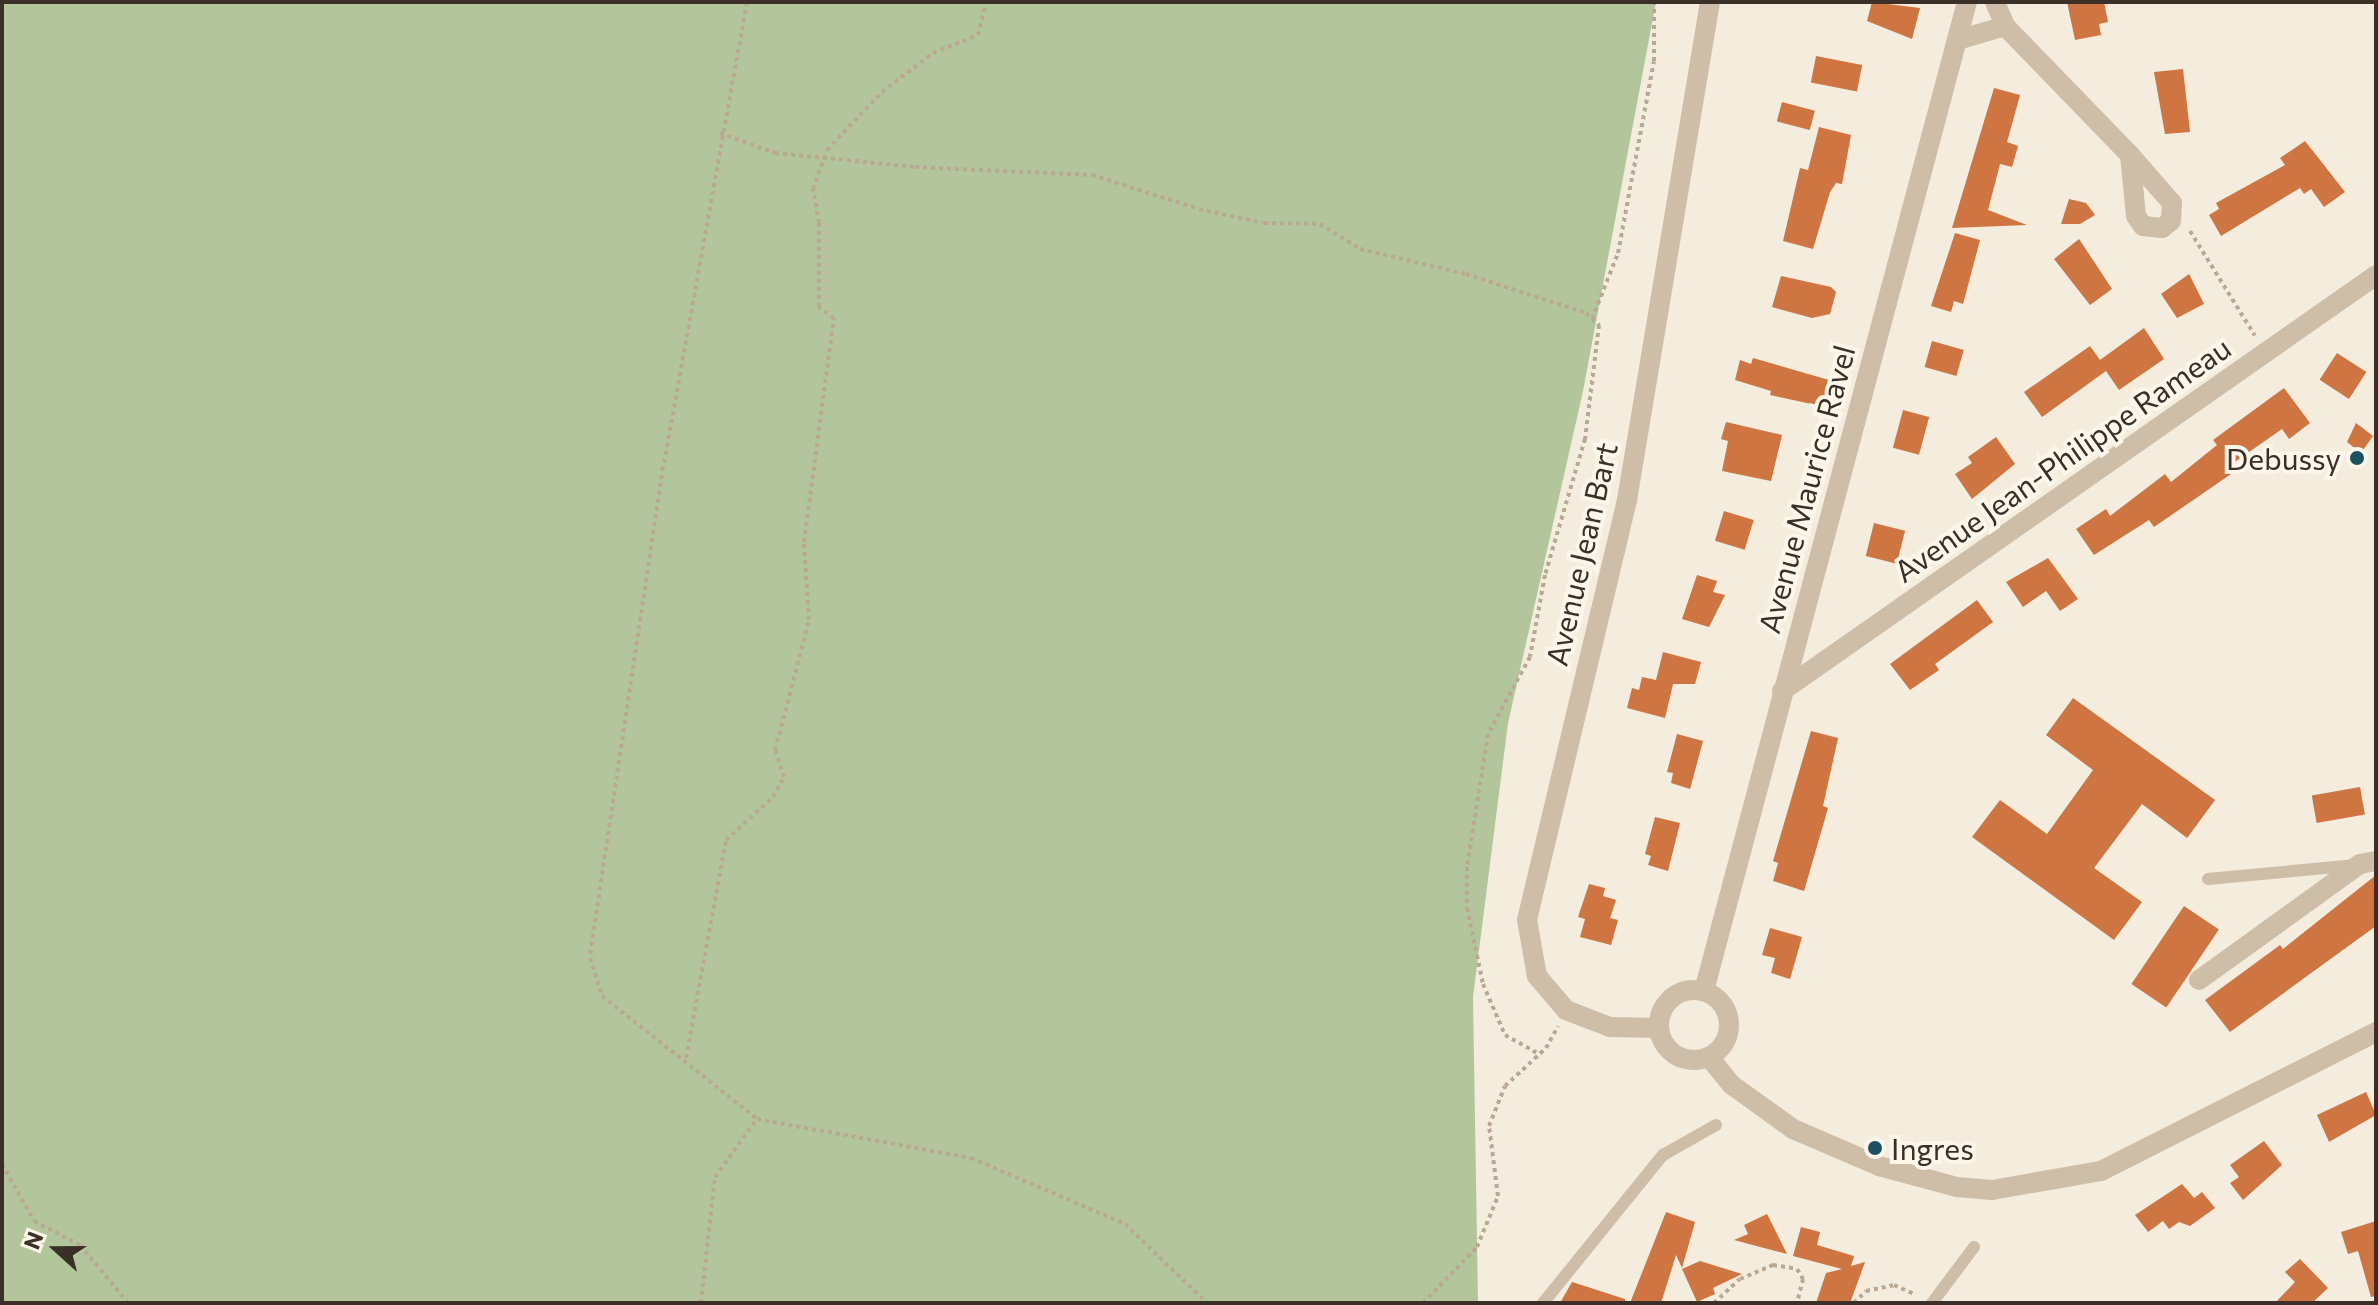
<!DOCTYPE html>
<html>
<head>
<meta charset="utf-8">
<style>
	body { margin:0 }
	#map { position:relative; width:2378px; height:1305px; overflow:hidden; background:#f4ecdd; font-family:Commissioner,sans-serif }
	div>[style] { position:absolute }
	[style*='--x'] { left:calc(var(--x)*1px); top:calc(var(--y)*1px); width:calc(var(--w)*1px); rotate:calc(var(--a)*1deg) }
	.green>* { inset:0; background:#b2c59b }
	.building>* { inset:0; background:#cf7541; transform-origin:0 0 }
	.path>* { height:4px; margin-top:-2px; transform-origin:0; background:repeating-linear-gradient(90deg,#baa892 0 4px,transparent 0 8px) }
	.service>* { height:12px; margin:-6px; padding:0 6px; transform-origin:6px; border-radius:6px; background:#cebea8 }
	.minor>* { height:20px; margin:-10px; padding:0 10px; transform-origin:10px; border-radius:10px; background:#cebea8 }
	.minor>.ring { margin:-10px; padding:0; box-sizing:content-box; background:none; border:20px solid #cebea8; border-radius:50% }
	.dots>* { width:22px; height:22px; translate:-50% -50%; box-sizing:border-box; border:4px solid #fbf5ea; border-radius:50% }
	span { translate:-50% -50%; white-space:nowrap; text-align:center; line-height:1.15; -webkit-text-stroke:8px #fbf5ea; paint-order:stroke }
	.poi-label { font-size:30px; color:#3a3028 }
	.right { translate:-100% -50%; text-align:right }
	.left { translate:0 -50%; text-align:left }
	.street-label { font-size:30px; color:#3a3028 }
	.frame { position:absolute; inset:0; border:4px solid #3a3028; pointer-events:none }
	.north { position:absolute; left:16px; top:1209px; width:80px; height:80px; -webkit-text-stroke:6px #fbf5ea; paint-order:stroke; rotate:291deg; font-size:22px; font-weight:700; line-height:32px; text-align:center; color:#3a3028 }
	.north::after { content:''; display:block; margin:auto; width:28px; height:36px; background:#3a3028; clip-path:polygon(50% 0,100% 100%,50% 72%,0 100%) }
</style>
</head>
<body>
<div id="map">
	<div class="green">
		<div style="clip-path:polygon(2px 2px,1656px 2px,1583px 391px,1508px 723px,1473px 997px,1478px 1303px,2px 1303px)"></div>
	</div>
	<div class="building">
		<div style="clip-path:polygon(1872px 2px,1920px 8px,1912px 39px,1867px 21px)"></div>
		<div style="clip-path:polygon(2067px 2px,2104px 2px,2108px 22px,2099px 24px,2101px 35px,2075px 40px)"></div>
		<div style="left:1816px;top:56px;width:47px;height:27px;rotate:11deg"></div>
		<div style="clip-path:polygon(2183px 69px,2190px 132px,2165px 134px,2154px 72px)"></div>
		<div style="clip-path:polygon(1994px 88px,2020px 95px,2007px 142px,2018px 146px,2012px 167px,2000px 164px,1988px 210px,2027px 225px,1952px 228px)"></div>
		<div style="left:1782px;top:102px;width:34px;height:20px;rotate:15deg"></div>
		<div style="clip-path:polygon(1819px 127px,1851px 135px,1842px 184px,1836px 183px,1830px 192px,1813px 249px,1783px 241px,1800px 168px,1808px 170px)"></div>
		<div style="clip-path:polygon(2305px 141px,2345px 192px,2324px 207px,2311px 189px,2304px 194px,2300px 188px,2221px 236px,2209px 215px,2219px 209px,2216px 203px,2285px 165px,2280px 158px)"></div>
		<div style="clip-path:polygon(2069px 199px,2086px 203px,2095px 215px,2080px 224px,2061px 224px)"></div>
		<div style="clip-path:polygon(1955px 233px,1980px 240px,1963px 304px,1954px 301px,1951px 312px,1931px 306px)"></div>
		<div style="clip-path:polygon(2079px 239px,2112px 289px,2090px 305px,2054px 259px)"></div>
		<div style="clip-path:polygon(2189px 274px,2204px 304px,2177px 318px,2161px 294px)"></div>
		<div style="clip-path:polygon(1781px 276px,1831px 287px,1836px 292px,1830px 314px,1812px 318px,1772px 307px)"></div>
		<div style="clip-path:polygon(2144px 328px,2164px 359px,2119px 390px,2106px 371px,2042px 417px,2024px 392px,2090px 346px,2100px 360px)"></div>
		<div style="left:1932px;top:341px;width:33px;height:27px;rotate:16deg"></div>
		<div style="left:2337px;top:353px;width:35px;height:32px;rotate:33deg"></div>
		<div style="clip-path:polygon(1753px 358px,1846px 385px,1839px 410px,1770px 395px,1771px 391px,1735px 380px,1740px 360px,1751px 364px)"></div>
		<div style="clip-path:polygon(2284px 388px,2310px 423px,2289px 439px,2282px 429px,2229px 466px,2234px 472px,2154px 527px,2149px 520px,2094px 555px,2076px 529px,2106px 509px,2110px 516px,2165px 474px,2171px 482px,2217px 445px,2213px 440px)"></div>
		<div style="left:1903px;top:410px;width:27px;height:39px;rotate:15deg"></div>
		<div style="clip-path:polygon(1726px 422px,1782px 435px,1771px 481px,1722px 471px,1728px 441px,1721px 439px)"></div>
		<div style="clip-path:polygon(2356px 423px,2373px 436px,2361px 453px,2347px 442px)"></div>
		<div style="clip-path:polygon(1996px 437px,2015px 464px,1972px 499px,1955px 474px,1972px 463px,1968px 457px)"></div>
		<div style="left:1724px;top:511px;width:31px;height:31px;rotate:17deg"></div>
		<div style="left:1874px;top:523px;width:32px;height:34px;rotate:14deg"></div>
		<div style="clip-path:polygon(2048px 558px,2078px 599px,2060px 611px,2046px 591px,2023px 607px,2006px 582px)"></div>
		<div style="clip-path:polygon(1697px 575px,1717px 581px,1713px 592px,1725px 595px,1709px 627px,1682px 619px)"></div>
		<div style="clip-path:polygon(1977px 600px,1993px 622px,1935px 664px,1939px 670px,1910px 690px,1890px 664px)"></div>
		<div style="clip-path:polygon(1663px 652px,1701px 662px,1695px 684px,1673px 684px,1665px 718px,1627px 708px,1632px 688px,1639px 690px,1642px 677px,1656px 680px)"></div>
		<div style="clip-path:polygon(2073px 698px,2215px 800px,2187px 838px,2142px 804px,2094px 868px,2142px 902px,2114px 940px,1972px 837px,2000px 800px,2047px 834px,2093px 770px,2046px 735px)"></div>
		<div style="clip-path:polygon(1811px 731px,1838px 738px,1823px 806px,1828px 808px,1804px 891px,1773px 881px,1778px 863px,1773px 861px)"></div>
		<div style="clip-path:polygon(1677px 734px,1703px 741px,1690px 789px,1671px 783px,1673px 773px,1667px 772px)"></div>
		<div style="left:2360px;top:787px;width:28px;height:49px;rotate:80deg"></div>
		<div style="clip-path:polygon(1655px 817px,1680px 823px,1668px 871px,1648px 865px,1651px 856px,1645px 854px)"></div>
		<div style="clip-path:polygon(2376px 875px,2376px 926px,2230px 1032px,2205px 1000px,2280px 945px,2283px 949px)"></div>
		<div style="clip-path:polygon(1589px 884px,1605px 888px,1603px 896px,1616px 900px,1610px 918px,1618px 920px,1611px 945px,1580px 937px,1585px 919px,1578px 917px)"></div>
		<div style="left:2184px;top:906px;width:42px;height:94px;rotate:34deg"></div>
		<div style="clip-path:polygon(1770px 928px,1802px 937px,1790px 979px,1771px 973px,1775px 958px,1762px 955px)"></div>
		<div style="clip-path:polygon(2366px 1092px,2376px 1115px,2329px 1142px,2317px 1115px)"></div>
		<div style="clip-path:polygon(2264px 1141px,2282px 1165px,2243px 1200px,2230px 1183px,2239px 1177px,2230px 1165px)"></div>
		<div style="clip-path:polygon(2182px 1184px,2194px 1198px,2202px 1192px,2215px 1208px,2190px 1226px,2179px 1222px,2169px 1229px,2163px 1221px,2148px 1232px,2135px 1215px)"></div>
		<div style="clip-path:polygon(1666px 1212px,1695px 1222px,1682px 1268px,1676px 1255px,1661px 1303px,1630px 1303px)"></div>
		<div style="clip-path:polygon(1767px 1214px,1787px 1254px,1734px 1240px,1748px 1234px,1744px 1225px)"></div>
		<div style="clip-path:polygon(2376px 1221px,2376px 1296px,2371px 1297px,2358px 1251px,2348px 1254px,2341px 1232px)"></div>
		<div style="clip-path:polygon(1801px 1227px,1820px 1232px,1817px 1245px,1854px 1256px,1851px 1266px,1865px 1262px,1850px 1303px,1816px 1303px,1826px 1273px,1842px 1269px,1793px 1256px)"></div>
		<div style="clip-path:polygon(2300px 1259px,2328px 1288px,2312px 1303px,2275px 1303px,2295px 1282px,2285px 1272px)"></div>
		<div style="clip-path:polygon(1700px 1261px,1742px 1274px,1713px 1288px,1715px 1294px,1697px 1302px,1682px 1269px)"></div>
		<div style="clip-path:polygon(1572px 1282px,1625px 1299px,1625px 1303px,1560px 1303px)"></div>
	</div>
	<div class="path">
		<div style="--x:747;--y:2;--w:473;--a:100.2"></div>
		<div style="--x:663;--y:467;--w:496;--a:98.5"></div>
		<div style="--x:590;--y:958;--w:40;--a:72"></div>
		<div style="--x:602;--y:996;--w:198;--a:38.4"></div>
		<div style="--x:757;--y:1119;--w:218;--a:10.3"></div>
		<div style="--x:971;--y:1158;--w:168;--a:23.2"></div>
		<div style="--x:1125;--y:1224;--w:114;--a:43.9"></div>
		<div style="--x:720;--y:133;--w:59;--a:20"></div>
		<div style="--x:775;--y:153;--w:141;--a:5.7"></div>
		<div style="--x:915;--y:167;--w:177;--a:2.6"></div>
		<div style="--x:1092;--y:175;--w:112;--a:17.6"></div>
		<div style="--x:1199;--y:209;--w:66;--a:12.2"></div>
		<div style="--x:1264;--y:223;--w:56;--a:1"></div>
		<div style="--x:1320;--y:224;--w:47;--a:32"></div>
		<div style="--x:1360;--y:249;--w:109;--a:13.3"></div>
		<div style="--x:1466;--y:274;--w:126;--a:18"></div>
		<div style="--x:1586;--y:313;--w:18;--a:43"></div>
		<div style="--x:1599;--y:325;--w:115;--a:97"></div>
		<div style="--x:1585;--y:439;--w:142;--a:106.4"></div>
		<div style="--x:1545;--y:575;--w:83;--a:100.4"></div>
		<div style="--x:1530;--y:657;--w:88;--a:118.6"></div>
		<div style="--x:1488;--y:734;--w:135;--a:99"></div>
		<div style="--x:1467;--y:867;--w:41;--a:90"></div>
		<div style="--x:1467;--y:908;--w:78;--a:78.1"></div>
		<div style="--x:1483;--y:984;--w:56;--a:66.7"></div>
		<div style="--x:1505;--y:1035;--w:39;--a:29"></div>
		<div style="--x:2190;--y:231;--w:123;--a:58.2"></div>
		<div style="--x:1592;--y:319;--w:71;--a:-68.5"></div>
		<div style="--x:1618;--y:253;--w:195;--a:-79.4"></div>
		<div style="--x:1654;--y:61;--w:59;--a:-90"></div>
		<div style="--x:686;--y:1058;--w:222;--a:-79.6"></div>
		<div style="--x:726;--y:840;--w:64;--a:-42.5"></div>
		<div style="--x:773;--y:797;--w:23;--a:-61"></div>
		<div style="--x:784;--y:777;--w:28;--a:-108"></div>
		<div style="--x:775;--y:750;--w:134;--a:-75.3"></div>
		<div style="--x:809;--y:620;--w:78;--a:-93.7"></div>
		<div style="--x:804;--y:542;--w:226;--a:-82.4"></div>
		<div style="--x:834;--y:318;--w:19;--a:-144"></div>
		<div style="--x:819;--y:307;--w:84;--a:-90"></div>
		<div style="--x:819;--y:223;--w:35;--a:-100"></div>
		<div style="--x:813;--y:189;--w:41;--a:-70.3"></div>
		<div style="--x:827;--y:150;--w:80;--a:-46.5"></div>
		<div style="--x:882;--y:92;--w:64;--a:-37.4"></div>
		<div style="--x:933;--y:53;--w:48;--a:-21.8"></div>
		<div style="--x:978;--y:35;--w:34;--a:-76"></div>
		<div style="--x:2;--y:1164;--w:65;--a:60.7"></div>
		<div style="--x:34;--y:1221;--w:52;--a:27.6"></div>
		<div style="--x:80;--y:1245;--w:75;--a:50.4"></div>
		<div style="--x:701;--y:1303;--w:127;--a:-83.7"></div>
		<div style="--x:715;--y:1177;--w:72;--a:-54.1"></div>
		<div style="--x:1423;--y:1303;--w:78;--a:-46"></div>
		<div style="--x:1477;--y:1247;--w:55;--a:-67.6"></div>
		<div style="--x:1498;--y:1196;--w:71;--a:-97.3"></div>
		<div style="--x:1489;--y:1126;--w:43;--a:-68.2"></div>
		<div style="--x:1505;--y:1086;--w:56;--a:-42.8"></div>
		<div style="--x:1546;--y:1048;--w:25;--a:-61"></div>
		<div style="--x:1714;--y:1303;--w:35;--a:-43"></div>
		<div style="--x:1740;--y:1279;--w:36;--a:-23"></div>
		<div style="--x:1773;--y:1265;--w:24;--a:9"></div>
		<div style="--x:1797;--y:1269;--w:12;--a:59"></div>
		<div style="--x:1803;--y:1279;--w:25;--a:104"></div>
		<div style="--x:1854;--y:1303;--w:17;--a:-45"></div>
		<div style="--x:1866;--y:1291;--w:29;--a:-12"></div>
		<div style="--x:1894;--y:1285;--w:24;--a:24"></div>
	</div>
	<div class="service">
		<div style="--x:2208;--y:879;--w:149;--a:-5.4"></div>
		<div style="--x:1543;--y:1303;--w:191;--a:-51"></div>
		<div style="--x:1663;--y:1155;--w:61;--a:-29.5"></div>
		<div style="--x:1932;--y:1303;--w:70;--a:-53.1"></div>
	</div>
	<div class="minor">
		<div style="--x:1995;--y:2;--w:26;--a:67"></div>
		<div style="--x:2005;--y:26;--w:180;--a:45.9"></div>
		<div style="--x:2130;--y:155;--w:61;--a:84.4"></div>
		<div style="--x:2136;--y:216;--w:12;--a:55"></div>
		<div style="--x:2143;--y:226;--w:19;--a:6"></div>
		<div style="--x:2162;--y:228;--w:11;--a:-38"></div>
		<div style="--x:2171;--y:221;--w:18;--a:-87"></div>
		<div style="--x:2172;--y:203;--w:64;--a:-131.2"></div>
		<div style="--x:1958;--y:40;--w:49;--a:-16.6"></div>
		<div style="--x:1782;--y:691;--w:725;--a:-35"></div>
		<div style="--x:2199;--y:980;--w:198;--a:-35.8"></div>
		<div style="--x:2360;--y:864;--w:16;--a:-11"></div>
		<div class="ring" style="left:1659px;top:990px;width:50px;height:50px"></div>
		<div style="--x:1704;--y:991;--w:1023;--a:-75.11"></div>
		<div style="--x:1659;--y:1028;--w:49;--a:-178.8"></div>
		<div style="--x:1610;--y:1027;--w:47;--a:-158.9"></div>
		<div style="--x:1566;--y:1010;--w:45;--a:-130.5"></div>
		<div style="--x:1537;--y:976;--w:57;--a:-100.1"></div>
		<div style="--x:1527;--y:920;--w:432;--a:-76.6"></div>
		<div style="--x:1627;--y:500;--w:505;--a:-80.54"></div>
		<div style="--x:1709;--y:1057;--w:36;--a:51"></div>
		<div style="--x:1732;--y:1085;--w:75;--a:35.8"></div>
		<div style="--x:1793;--y:1129;--w:94;--a:23.3"></div>
		<div style="--x:1879;--y:1166;--w:81;--a:15.1"></div>
		<div style="--x:1957;--y:1187;--w:35;--a:5"></div>
		<div style="--x:1992;--y:1190;--w:111;--a:-9.9"></div>
		<div style="--x:2101;--y:1171;--w:308;--a:-26.8"></div>
	</div>
	<div class="dots">
		<div style="left:2357px;top:458px;background:#1a525f"></div>
		<div style="left:1875px;top:1148px;background:#1a525f"></div>
	</div>
	<div class="poi-label">
		<span class="right" style="left:2341px;top:458px">Debussy</span>
		<span class="left" style="left:1891px;top:1148px">Ingres</span>
	</div>
	<div class="street-label">
		<span style="left:2062px;top:459px;rotate:-35deg">Avenue Jean-Philippe Rameau</span>
		<span style="left:1806px;top:489px;rotate:-75deg">Avenue Maurice Ravel</span>
		<span style="left:1581px;top:554px;rotate:-77deg">Avenue Jean Bart</span>
	</div>
	<div class="frame"></div>
	<div class="north">N</div>
</div>
</body>
</html>
